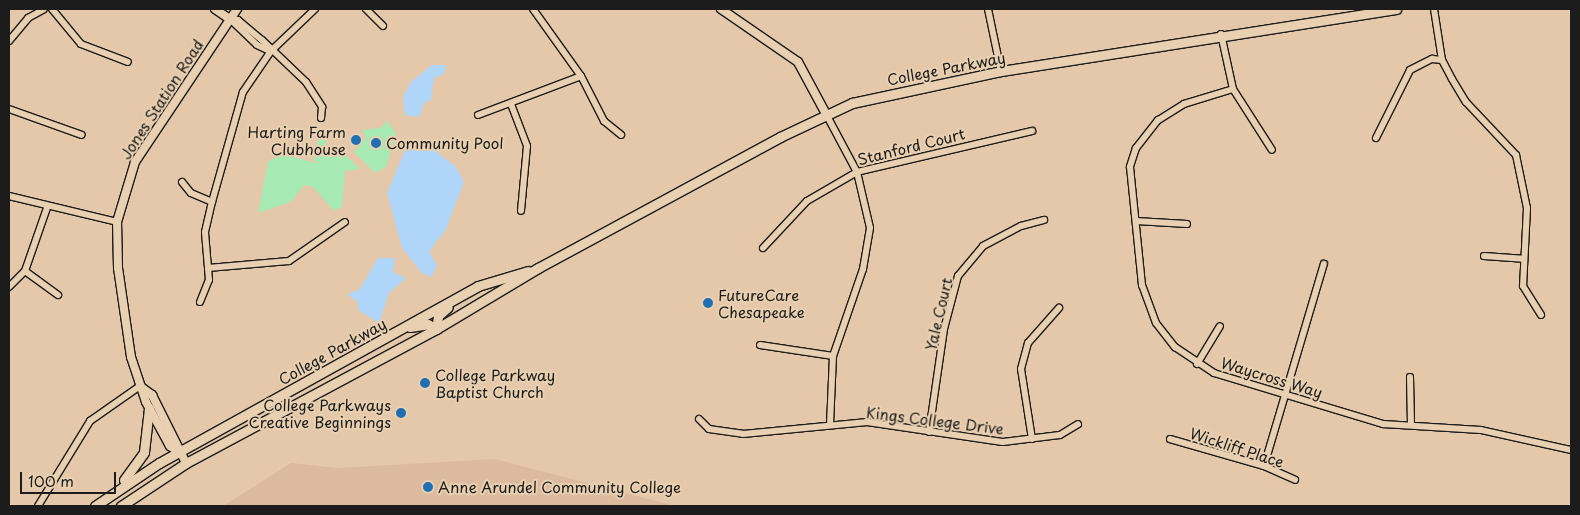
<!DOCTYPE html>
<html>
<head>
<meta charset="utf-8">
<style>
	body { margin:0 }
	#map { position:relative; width:1580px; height:515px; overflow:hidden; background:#e5c8a9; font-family:"Playpen Sans",sans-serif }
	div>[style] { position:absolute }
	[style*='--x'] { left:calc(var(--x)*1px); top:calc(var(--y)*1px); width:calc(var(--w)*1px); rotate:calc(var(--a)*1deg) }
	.built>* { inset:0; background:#dcba9d }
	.green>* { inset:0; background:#a7e9b2 }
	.water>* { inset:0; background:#afd6f9 }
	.roads { filter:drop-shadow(1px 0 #1c1c1c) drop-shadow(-1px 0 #1c1c1c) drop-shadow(0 1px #1c1c1c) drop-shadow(0 -1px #1c1c1c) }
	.minor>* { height:6px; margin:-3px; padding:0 3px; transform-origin:3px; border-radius:3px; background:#e8d0b0 }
	.tertiary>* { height:8px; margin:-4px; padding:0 4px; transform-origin:4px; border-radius:4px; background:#e8d0b0 }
	.secondary>* { height:9px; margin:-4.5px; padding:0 4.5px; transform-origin:4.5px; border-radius:4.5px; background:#e8d0b0 }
	.dots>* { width:14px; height:14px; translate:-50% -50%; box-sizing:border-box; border:2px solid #e8d0b0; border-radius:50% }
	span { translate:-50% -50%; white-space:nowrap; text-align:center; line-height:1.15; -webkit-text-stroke:4px #e8d0b0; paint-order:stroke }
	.street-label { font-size:15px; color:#1c1c1c }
	.poi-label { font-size:15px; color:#1c1c1c }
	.right { translate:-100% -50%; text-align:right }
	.left { translate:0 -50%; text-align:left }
	.frame { position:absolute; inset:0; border:10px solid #1c1c1c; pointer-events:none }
	.scale { position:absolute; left:20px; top:472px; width:96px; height:22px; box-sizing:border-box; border:2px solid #1c1c1c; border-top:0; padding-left:6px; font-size:15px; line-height:18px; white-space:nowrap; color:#1c1c1c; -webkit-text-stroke:4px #e8d0b0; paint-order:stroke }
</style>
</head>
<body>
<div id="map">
	<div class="built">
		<div style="clip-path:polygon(495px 459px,676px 506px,223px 506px,291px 463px,338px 468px)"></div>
	</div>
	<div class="green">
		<div style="clip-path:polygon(387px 121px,396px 133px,386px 167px,375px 173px,354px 152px,366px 138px,362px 130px,380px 128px)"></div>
		<div style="clip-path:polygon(327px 136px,324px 150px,332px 155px,338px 148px,360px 169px,345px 171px,342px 207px,334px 211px,313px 187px,304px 185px,291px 202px,258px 213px,268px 162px,281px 154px,320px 164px,313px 160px,319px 137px)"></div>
	</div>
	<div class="water">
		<div style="clip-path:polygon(432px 65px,446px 65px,444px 74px,434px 78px,431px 100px,424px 103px,419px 117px,405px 115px,403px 97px,411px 82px)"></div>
		<div style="clip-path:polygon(419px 139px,456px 167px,464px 182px,446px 229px,429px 252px,437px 265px,431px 277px,422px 273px,402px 248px,387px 193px,409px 141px)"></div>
		<div style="clip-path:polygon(378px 258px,395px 258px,393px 272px,406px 278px,389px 293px,379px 323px,358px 310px,358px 302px,347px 294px,359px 290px)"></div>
	</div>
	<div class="roads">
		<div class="minor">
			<div style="--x:52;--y:9;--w:45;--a:50.4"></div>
			<div style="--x:81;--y:44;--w:50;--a:21"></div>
			<div style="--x:366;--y:9;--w:24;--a:45"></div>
			<div style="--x:533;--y:9;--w:82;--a:54.4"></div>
			<div style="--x:581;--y:76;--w:51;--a:62.9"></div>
			<div style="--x:604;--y:121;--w:22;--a:39"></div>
			<div style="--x:988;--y:9;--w:63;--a:78.2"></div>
			<div style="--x:1434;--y:9;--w:52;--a:81.1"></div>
			<div style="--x:1442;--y:60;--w:21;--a:62"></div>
			<div style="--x:1452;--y:79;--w:27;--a:59"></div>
			<div style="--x:1466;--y:102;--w:73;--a:46.7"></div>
			<div style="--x:1516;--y:155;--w:54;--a:78.3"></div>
			<div style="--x:1527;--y:208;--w:78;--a:92.9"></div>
			<div style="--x:1523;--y:286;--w:34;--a:58"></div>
			<div style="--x:230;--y:19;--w:8;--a:7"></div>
			<div style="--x:238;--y:20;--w:31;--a:40"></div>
			<div style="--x:262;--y:40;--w:61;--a:43.7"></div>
			<div style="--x:306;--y:82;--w:30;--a:57"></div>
			<div style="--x:322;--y:107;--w:11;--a:95"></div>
			<div style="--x:230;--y:19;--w:37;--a:44"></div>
			<div style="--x:257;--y:45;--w:14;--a:25"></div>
			<div style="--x:1221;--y:34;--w:56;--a:77.7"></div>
			<div style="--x:1233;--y:89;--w:72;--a:57.4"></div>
			<div style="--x:9;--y:41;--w:30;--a:-50"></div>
			<div style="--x:28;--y:18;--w:18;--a:-29"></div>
			<div style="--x:1233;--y:89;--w:51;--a:163"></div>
			<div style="--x:1184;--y:104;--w:31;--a:148"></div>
			<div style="--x:1158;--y:120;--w:36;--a:128"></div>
			<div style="--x:1136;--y:148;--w:20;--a:108"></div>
			<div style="--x:1130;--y:167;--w:119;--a:84.2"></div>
			<div style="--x:1142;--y:285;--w:40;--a:69.8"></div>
			<div style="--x:1156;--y:323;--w:31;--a:52"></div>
			<div style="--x:1175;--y:347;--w:47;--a:33.7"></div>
			<div style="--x:1214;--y:373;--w:177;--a:16.8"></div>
			<div style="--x:1383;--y:424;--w:98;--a:3.5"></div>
			<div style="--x:1481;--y:430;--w:92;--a:12.5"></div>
			<div style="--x:511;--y:104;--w:45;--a:69.1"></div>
			<div style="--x:527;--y:146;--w:65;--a:95.3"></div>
			<div style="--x:9;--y:109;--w:77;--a:19.6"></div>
			<div style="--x:826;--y:114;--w:66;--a:61.9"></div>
			<div style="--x:857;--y:172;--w:57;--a:76.9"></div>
			<div style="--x:870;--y:228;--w:42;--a:99.7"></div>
			<div style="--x:863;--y:269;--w:92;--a:109"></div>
			<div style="--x:833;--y:356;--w:69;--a:92.5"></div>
			<div style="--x:478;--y:115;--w:110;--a:-20.7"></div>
			<div style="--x:1376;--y:138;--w:76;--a:-63.4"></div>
			<div style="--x:1410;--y:70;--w:25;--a:-27"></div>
			<div style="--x:1432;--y:59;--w:10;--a:6"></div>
			<div style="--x:182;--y:182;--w:14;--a:51"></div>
			<div style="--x:191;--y:193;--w:23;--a:23"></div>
			<div style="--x:9;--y:196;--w:111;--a:13.5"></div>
			<div style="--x:1136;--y:221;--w:51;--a:3.4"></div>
			<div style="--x:763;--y:248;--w:64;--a:-46.9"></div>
			<div style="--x:807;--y:201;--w:58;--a:-30.1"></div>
			<div style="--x:857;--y:172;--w:180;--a:-13.2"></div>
			<div style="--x:1484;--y:256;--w:39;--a:4"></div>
			<div style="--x:208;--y:268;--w:81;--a:-4.9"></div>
			<div style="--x:289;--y:261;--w:68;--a:-34.9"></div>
			<div style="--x:25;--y:271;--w:41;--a:36"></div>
			<div style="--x:9;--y:287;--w:23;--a:-45"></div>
			<div style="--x:25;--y:271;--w:67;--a:-70.8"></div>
			<div style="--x:200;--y:302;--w:24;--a:-68"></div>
			<div style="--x:209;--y:280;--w:48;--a:-94.8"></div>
			<div style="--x:205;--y:232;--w:31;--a:-77"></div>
			<div style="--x:212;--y:202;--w:114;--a:-74.3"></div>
			<div style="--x:243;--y:92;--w:50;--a:-55.7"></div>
			<div style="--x:271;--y:51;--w:61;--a:-43.7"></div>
			<div style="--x:760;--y:345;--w:74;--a:8.6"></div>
			<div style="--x:1197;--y:364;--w:44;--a:-58.8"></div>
			<div style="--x:1410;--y:377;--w:48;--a:88.8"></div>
			<div style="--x:699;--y:419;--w:14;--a:45"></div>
			<div style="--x:709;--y:429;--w:34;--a:8"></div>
			<div style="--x:743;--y:434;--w:125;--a:-5.5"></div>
			<div style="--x:867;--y:422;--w:137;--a:8.4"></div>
			<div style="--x:1003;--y:442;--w:57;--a:-7"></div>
			<div style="--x:1060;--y:435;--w:21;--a:-31"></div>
			<div style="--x:929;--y:432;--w:104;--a:-81.7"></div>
			<div style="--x:944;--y:329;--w:55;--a:-75.2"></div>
			<div style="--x:958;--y:276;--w:39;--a:-50"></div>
			<div style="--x:983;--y:246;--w:43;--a:-27.8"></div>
			<div style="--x:1021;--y:226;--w:24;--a:-15"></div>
			<div style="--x:1032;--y:439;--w:71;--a:-98.9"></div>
			<div style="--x:1021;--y:369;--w:27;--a:-75"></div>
			<div style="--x:1028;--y:343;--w:47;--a:-48.5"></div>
			<div style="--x:1170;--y:439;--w:98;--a:16"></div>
			<div style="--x:1264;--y:466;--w:34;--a:24"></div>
			<div style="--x:1264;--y:466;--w:211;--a:-73.5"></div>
			<div style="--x:38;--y:506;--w:100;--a:-58.5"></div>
			<div style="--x:90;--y:421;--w:61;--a:-35"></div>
		</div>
		<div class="tertiary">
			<div style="--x:215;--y:9;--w:18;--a:34"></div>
			<div style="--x:721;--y:9;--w:93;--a:34.5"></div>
			<div style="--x:798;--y:62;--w:59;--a:61.7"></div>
			<div style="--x:141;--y:387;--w:14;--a:36"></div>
			<div style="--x:152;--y:395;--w:76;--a:63.4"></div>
			<div style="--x:179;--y:452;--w:11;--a:-146"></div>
			<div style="--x:170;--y:446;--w:50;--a:-118.6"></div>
			<div style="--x:146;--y:402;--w:47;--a:-108.4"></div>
			<div style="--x:131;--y:357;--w:90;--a:-98.3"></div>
			<div style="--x:118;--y:268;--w:46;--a:-91.2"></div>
			<div style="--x:117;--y:222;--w:63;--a:-73.3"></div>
			<div style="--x:135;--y:162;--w:184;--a:-56.3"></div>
		</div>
		<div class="secondary">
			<div style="--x:410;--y:327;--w:18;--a:-9"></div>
			<div style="--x:428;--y:324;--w:9;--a:32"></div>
			<div style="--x:436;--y:329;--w:13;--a:-81"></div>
			<div style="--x:438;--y:316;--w:13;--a:-42"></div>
			<div style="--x:124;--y:480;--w:34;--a:-54"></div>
			<div style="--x:144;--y:452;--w:44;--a:-83.5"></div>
			<div style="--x:95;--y:506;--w:77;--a:-33.9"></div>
			<div style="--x:159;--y:463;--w:365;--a:-29"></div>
			<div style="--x:478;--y:286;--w:52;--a:-16.7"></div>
			<div style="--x:121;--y:506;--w:78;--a:-33.5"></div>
			<div style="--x:186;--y:463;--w:284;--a:-28.2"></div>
			<div style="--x:436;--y:329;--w:119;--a:-30.9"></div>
			<div style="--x:538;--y:268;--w:275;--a:-28.4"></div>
			<div style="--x:780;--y:137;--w:80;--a:-25.3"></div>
			<div style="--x:852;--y:103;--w:152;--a:-12.1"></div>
			<div style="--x:1001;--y:71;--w:400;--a:-8.9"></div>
		</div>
	</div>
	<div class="dots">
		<div style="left:356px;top:140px;background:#1f6fb2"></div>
		<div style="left:376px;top:143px;background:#1f6fb2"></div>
		<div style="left:708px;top:303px;background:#1f6fb2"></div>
		<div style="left:425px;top:383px;background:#1f6fb2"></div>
		<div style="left:401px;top:413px;background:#1f6fb2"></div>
		<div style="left:428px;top:487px;background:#1f6fb2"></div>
	</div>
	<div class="street-label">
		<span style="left:946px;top:68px;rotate:-11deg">College Parkway</span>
		<span style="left:161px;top:99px;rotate:-57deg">Jones Station Road</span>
		<span style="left:911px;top:146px;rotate:-14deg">Stanford Court</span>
		<span style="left:938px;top:314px;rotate:-77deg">Yale Court</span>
		<span style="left:332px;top:351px;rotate:-29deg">College Parkway</span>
		<span style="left:1272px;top:377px;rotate:17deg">Waycross Way</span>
		<span style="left:935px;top:420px;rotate:7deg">Kings College Drive</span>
		<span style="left:1237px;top:447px;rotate:18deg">Wickliff Place</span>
	</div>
	<div class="poi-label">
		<span class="right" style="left:346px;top:140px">Harting Farm<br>Clubhouse</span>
		<span class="left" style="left:386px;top:143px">Community Pool</span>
		<span class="left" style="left:718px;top:303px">FutureCare<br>Chesapeake</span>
		<span class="left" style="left:435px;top:383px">College Parkway<br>Baptist Church</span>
		<span class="right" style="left:391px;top:413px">College Parkways<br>Creative Beginnings</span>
		<span class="left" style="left:438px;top:487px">Anne Arundel Community College</span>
	</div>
	<div class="frame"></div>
	<div class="scale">100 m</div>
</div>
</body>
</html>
